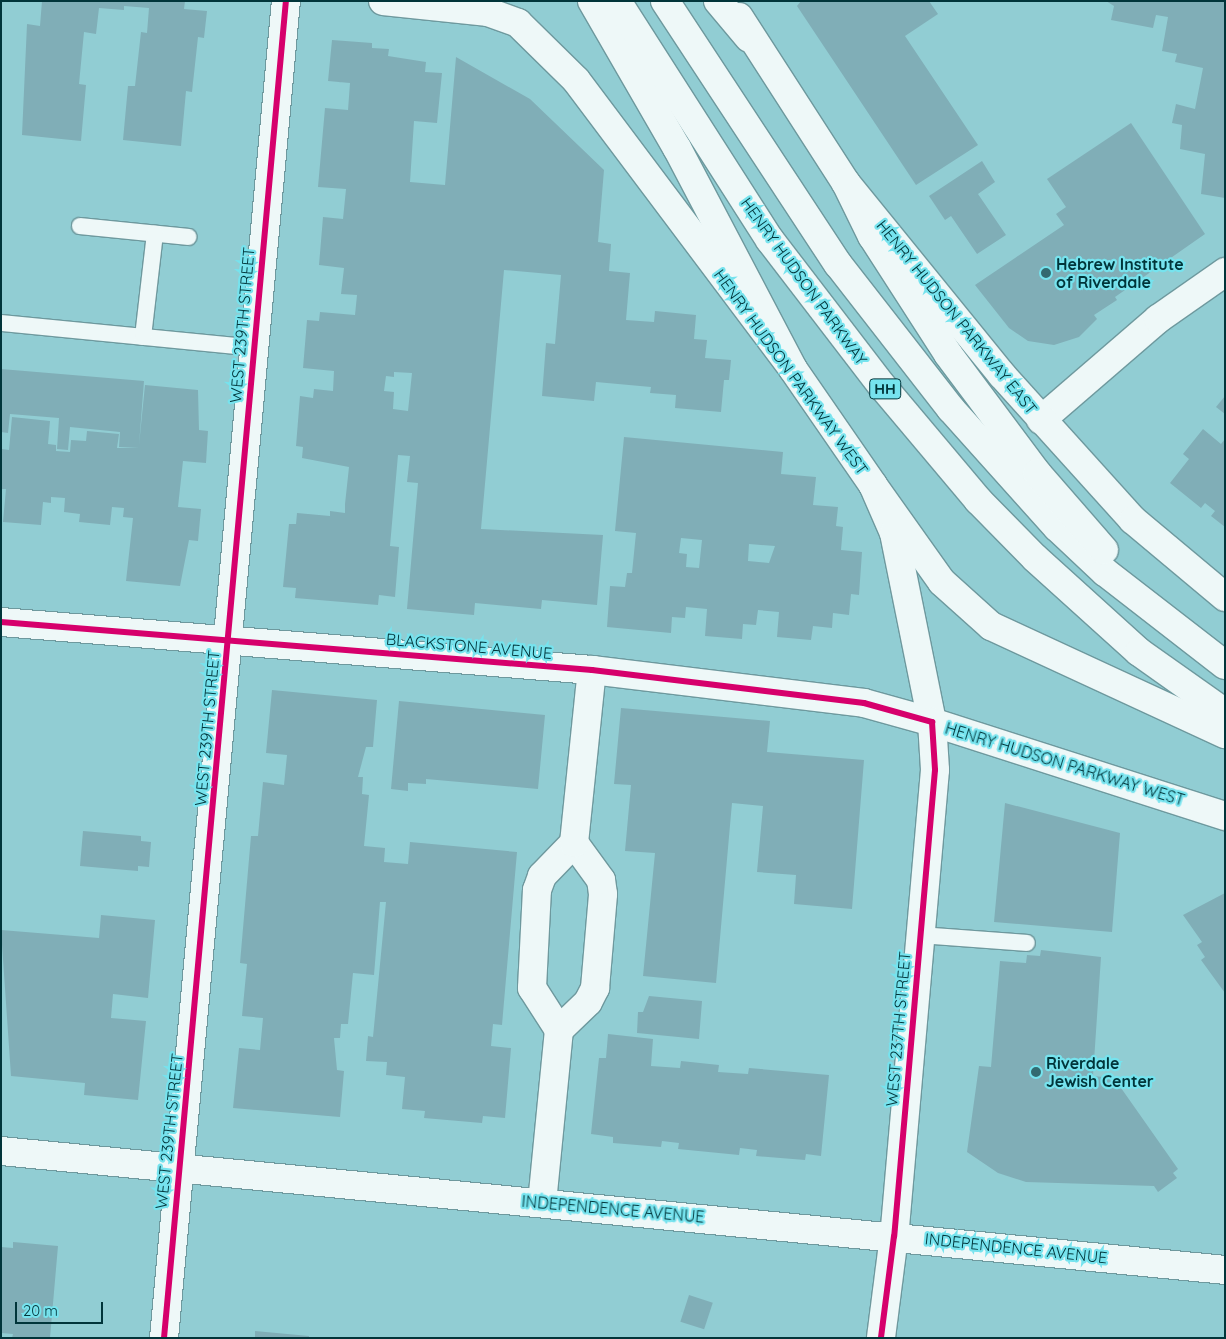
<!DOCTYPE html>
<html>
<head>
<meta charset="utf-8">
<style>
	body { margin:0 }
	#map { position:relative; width:1226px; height:1339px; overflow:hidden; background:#91cdd3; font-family:Quicksand,sans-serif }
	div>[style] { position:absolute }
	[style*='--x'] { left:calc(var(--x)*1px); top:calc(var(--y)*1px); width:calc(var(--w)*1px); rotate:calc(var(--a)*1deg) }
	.building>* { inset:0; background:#80aeb7; transform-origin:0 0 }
	.roads { filter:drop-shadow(1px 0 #6e999e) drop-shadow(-1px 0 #6e999e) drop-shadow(0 1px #6e999e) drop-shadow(0 -1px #6e999e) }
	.lane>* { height:16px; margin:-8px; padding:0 8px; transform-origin:8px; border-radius:8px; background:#eef8f8 }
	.street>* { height:28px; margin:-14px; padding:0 14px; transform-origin:14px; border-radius:14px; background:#eef8f8 }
	.secondary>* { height:28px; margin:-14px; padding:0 14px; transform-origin:14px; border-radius:14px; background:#eef8f8 }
	.highway>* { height:28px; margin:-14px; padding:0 14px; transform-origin:14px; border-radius:14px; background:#eef8f8 }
	.cycleway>* { height:6px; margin:-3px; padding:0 3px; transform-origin:3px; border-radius:3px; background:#d6006c }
	.dots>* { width:14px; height:14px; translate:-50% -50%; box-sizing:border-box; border:2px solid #76e3ee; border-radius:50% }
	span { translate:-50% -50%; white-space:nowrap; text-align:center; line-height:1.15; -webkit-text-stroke:4.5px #76e3ee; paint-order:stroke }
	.shield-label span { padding:1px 4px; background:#76e3ee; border:1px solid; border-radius:4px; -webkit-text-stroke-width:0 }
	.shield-label { font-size:15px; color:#01353a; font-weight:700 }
	.poi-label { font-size:16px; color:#01353a; font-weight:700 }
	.left { translate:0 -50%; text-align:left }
	.street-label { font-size:16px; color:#01353a }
	.frame { position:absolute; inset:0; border:2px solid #01353a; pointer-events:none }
	.scale { position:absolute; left:15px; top:1302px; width:88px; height:22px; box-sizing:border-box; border:2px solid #01353a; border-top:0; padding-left:6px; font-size:15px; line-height:18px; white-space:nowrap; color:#01353a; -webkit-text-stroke:4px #76e3ee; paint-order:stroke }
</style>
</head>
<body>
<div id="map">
	<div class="building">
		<div style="clip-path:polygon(42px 1px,185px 1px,184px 9px,207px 11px,204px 38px,198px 37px,192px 92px,186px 91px,181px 146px,123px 140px,128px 86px,135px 86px,141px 32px,147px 33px,149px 8px,124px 6px,124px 10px,99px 8px,96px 34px,84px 32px,79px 84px,86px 85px,81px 141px,22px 135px,27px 24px,40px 26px)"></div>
		<div style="clip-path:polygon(801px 1px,929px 1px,938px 14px,905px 36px,978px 145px,916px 185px,797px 6px)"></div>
		<div style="clip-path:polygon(1106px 1px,1225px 1px,1225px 198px,1201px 194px,1205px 154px,1180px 149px,1182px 125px,1172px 123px,1176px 104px,1195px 109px,1203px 68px,1175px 62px,1177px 54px,1162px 51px,1168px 17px,1156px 15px,1153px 28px,1111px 20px,1114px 6px)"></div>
		<div style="clip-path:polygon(evenodd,332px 40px,372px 43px,372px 48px,389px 49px,388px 56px,426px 62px,425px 72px,442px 73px,437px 123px,414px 121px,410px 182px,445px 185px,456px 57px,530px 99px,604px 170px,598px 242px,611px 244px,609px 271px,630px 273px,626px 320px,654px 322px,655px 311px,696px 315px,694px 339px,707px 340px,705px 358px,731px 360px,729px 380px,724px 380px,721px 412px,675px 408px,676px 395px,650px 393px,651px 387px,596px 382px,594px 401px,542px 396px,546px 343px,555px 344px,561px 275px,504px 270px,481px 529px,603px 535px,597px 605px,542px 600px,541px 609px,475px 603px,474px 615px,407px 609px,418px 483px,407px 482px,410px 456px,398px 455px,390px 546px,399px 547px,395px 597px,379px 595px,378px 605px,295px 598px,296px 588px,283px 587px,289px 524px,296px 524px,297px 513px,330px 516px,330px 511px,345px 513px,345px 504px,349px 467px,302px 458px,303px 447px,296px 446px,300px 396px,313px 398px,314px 389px,333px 391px,334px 371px,303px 368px,307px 320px,319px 321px,320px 312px,355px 315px,357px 295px,341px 294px,344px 268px,319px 265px,323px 217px,343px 219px,346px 189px,318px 187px,325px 108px,348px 110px,350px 83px,328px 81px,332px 40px,394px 372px,412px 373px,408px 411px,393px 409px,394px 392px,384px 391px,386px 376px,394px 377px,394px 372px)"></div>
		<div style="clip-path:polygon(1131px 123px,1205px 234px,1115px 297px,1117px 300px,1094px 315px,1097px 319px,1079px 337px,1054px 345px,1028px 341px,1009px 328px,975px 285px,1064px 225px,1056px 214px,1066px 207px,1047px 179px)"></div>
		<div style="clip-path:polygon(982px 161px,995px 182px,978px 194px,1006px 235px,977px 254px,951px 216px,945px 220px,929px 196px)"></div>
		<div style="clip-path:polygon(1px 369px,144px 381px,139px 445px,145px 385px,198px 390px,199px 430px,208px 431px,206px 463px,183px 461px,178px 507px,201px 509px,198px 541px,189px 540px,180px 586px,126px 581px,133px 518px,123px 517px,124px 508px,112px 507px,110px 525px,79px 522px,80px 514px,64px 512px,65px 498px,51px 497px,51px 503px,43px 502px,41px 525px,3px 522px,6px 489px,1px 489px,1px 458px,2px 449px,9px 450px,12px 417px,50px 421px,48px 444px,56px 445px,56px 451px,70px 452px,71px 440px,86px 441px,87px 431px,119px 434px,117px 448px,139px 448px,119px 447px,120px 432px,70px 427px,68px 450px,57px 449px,59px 418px,10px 414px,8px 433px,1px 432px)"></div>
		<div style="clip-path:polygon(1225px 396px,1225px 414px,1216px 407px)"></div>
		<div style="clip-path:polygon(1203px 429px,1221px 444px,1225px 439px,1225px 527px,1211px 516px,1215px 511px,1205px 503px,1201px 508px,1170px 483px,1189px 459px,1183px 454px)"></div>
		<div style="clip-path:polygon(evenodd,624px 437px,783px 452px,781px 474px,816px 477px,813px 505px,838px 507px,836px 526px,843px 527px,841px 550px,862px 552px,859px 595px,851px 594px,849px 615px,833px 613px,832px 628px,813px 626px,811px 640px,777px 637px,779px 612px,758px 610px,756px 625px,743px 624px,742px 639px,705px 636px,707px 609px,686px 607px,685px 618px,672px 617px,671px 633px,607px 627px,610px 586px,625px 587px,627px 573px,632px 573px,636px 533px,615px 531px,624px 437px,681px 538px,702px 540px,699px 568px,686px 567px,687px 554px,679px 553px,681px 538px,624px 437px,749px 544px,775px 546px,769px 563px,748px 561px,749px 544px)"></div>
		<div style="clip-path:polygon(272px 690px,377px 700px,373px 747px,366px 747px,358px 777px,363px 777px,362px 794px,369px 795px,364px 846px,385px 848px,384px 862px,408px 864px,410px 842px,517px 852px,502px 1025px,493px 1024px,491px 1046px,511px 1048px,505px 1118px,483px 1116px,482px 1123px,424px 1118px,425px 1111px,402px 1109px,405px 1077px,386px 1075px,387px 1062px,366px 1061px,368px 1036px,373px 1037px,386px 902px,380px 902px,374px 975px,353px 973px,348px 1024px,341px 1024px,340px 1038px,334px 1038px,337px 1070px,344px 1071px,340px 1117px,233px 1108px,239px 1048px,260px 1050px,263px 1018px,242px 1016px,247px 964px,240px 963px,251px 836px,258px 836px,263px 782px,284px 785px,287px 755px,266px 753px)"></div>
		<div style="clip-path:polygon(399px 701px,545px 715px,538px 789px,426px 779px,426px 784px,408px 783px,408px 791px,391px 789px)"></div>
		<div style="clip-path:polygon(621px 708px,770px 721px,767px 752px,864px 760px,852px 909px,794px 904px,796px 875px,757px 872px,763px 806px,732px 803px,716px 983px,643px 976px,655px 853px,625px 851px,631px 785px,614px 784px)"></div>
		<div style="clip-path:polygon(1005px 803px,1120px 833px,1112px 932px,994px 922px)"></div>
		<div style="clip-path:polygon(83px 831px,141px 836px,141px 841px,151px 842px,149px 867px,138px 866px,138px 871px,80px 866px)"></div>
		<div style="clip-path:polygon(1225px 893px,1225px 993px,1201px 960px,1205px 957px,1197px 945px,1202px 942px,1183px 915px)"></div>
		<div style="clip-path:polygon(101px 915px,155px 920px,148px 998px,113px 994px,111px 1018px,146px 1021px,138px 1100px,84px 1095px,85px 1083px,11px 1076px,1px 930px,99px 938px)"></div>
		<div style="clip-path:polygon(1041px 950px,1101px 957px,1093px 1076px,1114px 1078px,1178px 1169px,1173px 1173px,1177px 1178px,1158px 1192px,1154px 1186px,1026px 1182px,998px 1173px,967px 1152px,979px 1066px,991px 1067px,1000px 961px,1026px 963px,1027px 955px,1040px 956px)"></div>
		<div style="clip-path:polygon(649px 996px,702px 1001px,699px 1039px,637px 1033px,638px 1012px,643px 1012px)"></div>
		<div style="clip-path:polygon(608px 1034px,653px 1039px,651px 1066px,680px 1068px,681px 1061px,719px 1065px,718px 1072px,748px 1074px,749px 1068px,829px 1075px,821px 1156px,806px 1154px,805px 1160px,756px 1156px,757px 1150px,740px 1148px,739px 1155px,678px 1149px,679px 1143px,662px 1141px,661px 1147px,613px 1143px,613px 1137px,591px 1134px,599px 1058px,606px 1058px)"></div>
		<div style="clip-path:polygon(13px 1242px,58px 1246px,50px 1338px,12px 1338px,13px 1334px,1px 1333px,1px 1247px,13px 1248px)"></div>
		<div style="left:689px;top:1295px;width:25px;height:28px;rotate:18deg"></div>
		<div style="clip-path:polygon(255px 1331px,309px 1336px,309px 1338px,255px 1338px)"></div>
	</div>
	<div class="roads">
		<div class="lane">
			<div style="--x:80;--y:226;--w:109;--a:5.8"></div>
			<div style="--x:1;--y:323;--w:254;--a:5.6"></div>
			<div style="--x:143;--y:337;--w:104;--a:-83.4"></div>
			<div style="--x:921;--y:935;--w:106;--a:4.3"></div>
		</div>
		<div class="street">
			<div style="--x:1041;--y:420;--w:155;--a:-40.8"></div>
			<div style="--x:1158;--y:319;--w:82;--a:-35"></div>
			<div style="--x:1;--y:622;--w:593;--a:4.64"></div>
			<div style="--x:592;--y:670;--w:274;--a:6.9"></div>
			<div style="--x:864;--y:703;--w:71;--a:15.6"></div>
			<div style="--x:932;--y:722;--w:48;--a:86.4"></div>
			<div style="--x:935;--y:770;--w:468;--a:95"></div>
			<div style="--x:894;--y:1236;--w:103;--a:97.3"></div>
			<div style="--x:559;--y:1030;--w:40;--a:-44"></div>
			<div style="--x:588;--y:1002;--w:16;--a:-63"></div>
			<div style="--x:595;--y:988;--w:94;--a:-85.1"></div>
			<div style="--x:603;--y:894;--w:14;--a:-98"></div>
			<div style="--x:601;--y:880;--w:46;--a:-126.1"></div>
			<div style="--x:1;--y:1151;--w:1230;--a:5.55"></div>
			<div style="--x:542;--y:1203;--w:174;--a:-84.4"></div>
			<div style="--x:559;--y:1030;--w:50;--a:-122.7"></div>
			<div style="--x:532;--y:988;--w:98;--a:-87.1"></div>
			<div style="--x:537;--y:890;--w:15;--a:-70"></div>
			<div style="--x:542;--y:876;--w:46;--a:-45.9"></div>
			<div style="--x:574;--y:843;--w:174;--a:-84.1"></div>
			<div style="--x:164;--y:1338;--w:1343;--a:-84.79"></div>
		</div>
		<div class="secondary">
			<div style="--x:383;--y:1;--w:106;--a:6"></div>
			<div style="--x:488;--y:12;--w:32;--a:20"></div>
			<div style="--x:518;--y:23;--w:81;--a:44.5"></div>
			<div style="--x:576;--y:80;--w:361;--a:53.1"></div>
			<div style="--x:793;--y:369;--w:141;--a:55.4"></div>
			<div style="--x:873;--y:485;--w:52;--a:66.4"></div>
			<div style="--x:894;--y:533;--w:193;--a:78.6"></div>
			<div style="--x:932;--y:722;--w:308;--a:17.8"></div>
			<div style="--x:739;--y:17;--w:197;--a:57.2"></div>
			<div style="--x:846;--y:183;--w:247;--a:50.9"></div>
			<div style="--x:1002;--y:375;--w:195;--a:47.9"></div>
			<div style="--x:1133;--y:520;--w:120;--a:39.9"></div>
		</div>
		<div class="highway">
			<div style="--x:592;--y:1;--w:170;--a:60"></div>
			<div style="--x:677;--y:148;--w:250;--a:62.3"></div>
			<div style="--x:617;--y:1;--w:284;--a:57.4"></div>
			<div style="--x:770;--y:240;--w:185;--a:52.5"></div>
			<div style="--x:883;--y:387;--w:148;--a:49.9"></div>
			<div style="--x:978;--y:500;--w:81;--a:45.5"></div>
			<div style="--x:1035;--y:558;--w:140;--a:42.1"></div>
			<div style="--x:1139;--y:652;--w:105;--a:35.3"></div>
			<div style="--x:665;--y:1;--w:315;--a:56.7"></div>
			<div style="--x:838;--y:264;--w:184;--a:52.1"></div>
			<div style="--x:951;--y:409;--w:159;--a:48.1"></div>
			<div style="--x:1057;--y:527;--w:66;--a:43.2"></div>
			<div style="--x:1105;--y:572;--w:152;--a:37.8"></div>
			<div style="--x:718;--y:1;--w:48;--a:50"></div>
			<div style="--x:846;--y:183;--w:59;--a:63.9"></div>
			<div style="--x:872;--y:236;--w:140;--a:57.2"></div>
			<div style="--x:948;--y:354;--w:149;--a:53.2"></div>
			<div style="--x:1037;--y:473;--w:102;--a:49"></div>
			<div style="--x:873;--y:485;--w:119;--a:54.6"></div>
			<div style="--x:942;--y:582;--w:66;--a:41.9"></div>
			<div style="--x:991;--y:626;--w:258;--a:24.8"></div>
		</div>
	</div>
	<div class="cycleway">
		<div style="--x:1;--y:622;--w:593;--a:4.64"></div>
		<div style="--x:592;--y:670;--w:274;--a:6.9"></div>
		<div style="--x:864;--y:703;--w:71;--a:15.6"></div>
		<div style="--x:932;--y:722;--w:48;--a:86.4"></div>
		<div style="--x:935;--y:770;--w:468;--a:95"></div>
		<div style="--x:894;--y:1236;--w:103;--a:97.3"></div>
		<div style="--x:164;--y:1338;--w:1343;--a:-84.79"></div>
	</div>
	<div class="dots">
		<div style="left:1046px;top:273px;background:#336a70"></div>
		<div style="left:1036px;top:1072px;background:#336a70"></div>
	</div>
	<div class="shield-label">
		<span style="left:885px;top:389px">HH</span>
	</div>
	<div class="poi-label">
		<span class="left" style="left:1056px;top:273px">Hebrew Institute<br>of Riverdale</span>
		<span class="left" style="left:1046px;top:1072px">Riverdale<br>Jewish Center</span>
	</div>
	<div class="street-label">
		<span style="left:804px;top:281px;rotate:54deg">HENRY HUDSON PARKWAY</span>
		<span style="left:957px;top:317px;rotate:51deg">HENRY HUDSON PARKWAY EAST</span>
		<span style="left:242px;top:325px;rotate:-85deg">WEST 239TH STREET</span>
		<span style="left:791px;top:372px;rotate:54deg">HENRY HUDSON PARKWAY WEST</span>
		<span style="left:469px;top:646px;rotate:5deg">BLACKSTONE AVENUE</span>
		<span style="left:207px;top:728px;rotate:-85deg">WEST 239TH STREET</span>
		<span style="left:1065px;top:764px;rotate:17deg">HENRY HUDSON PARKWAY WEST</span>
		<span style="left:898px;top:1029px;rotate:-85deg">WEST 237TH STREET</span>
		<span style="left:169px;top:1131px;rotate:-84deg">WEST 239TH STREET</span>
		<span style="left:613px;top:1209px;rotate:5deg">INDEPENDENCE AVENUE</span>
		<span style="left:1016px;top:1248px;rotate:6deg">INDEPENDENCE AVENUE</span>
	</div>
	<div class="frame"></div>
	<div class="scale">20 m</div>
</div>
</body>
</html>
